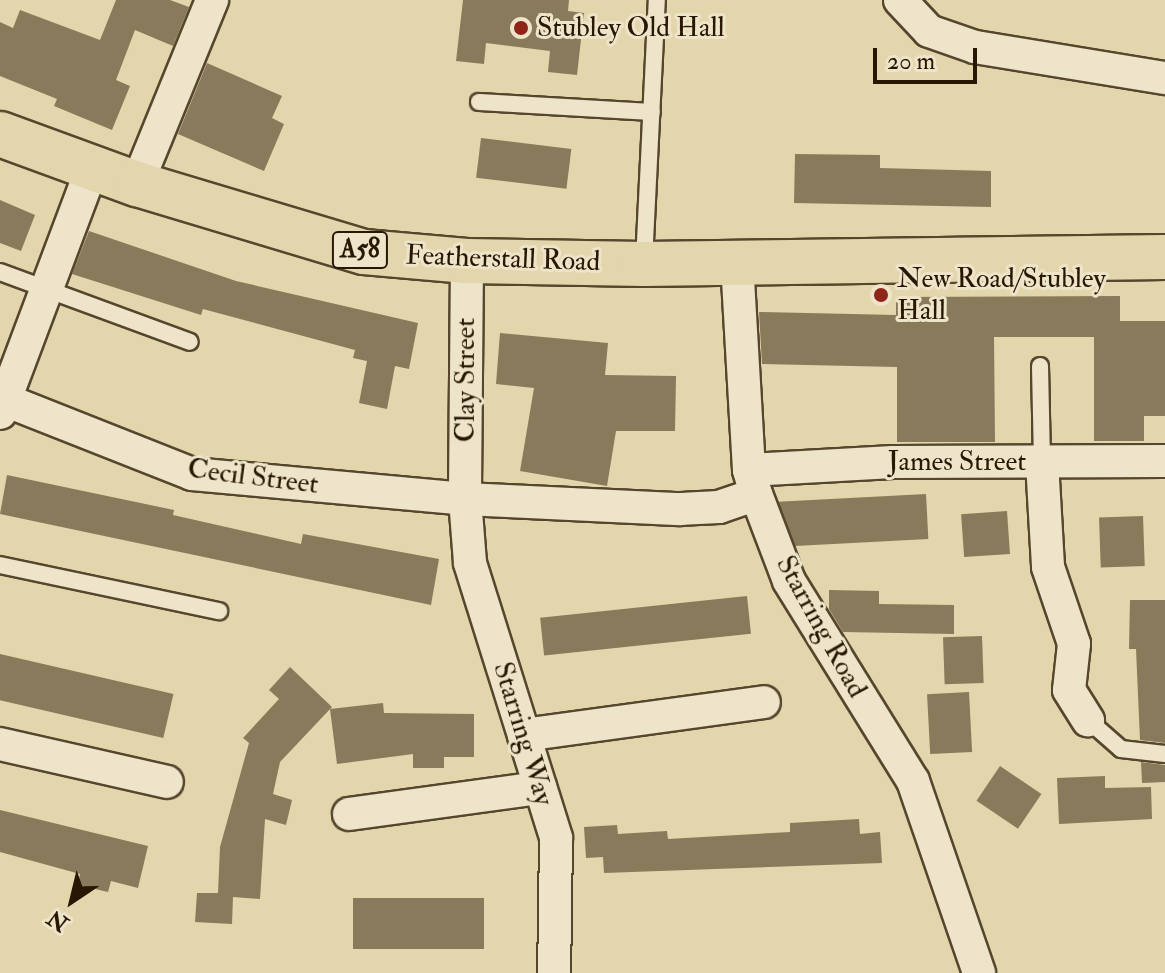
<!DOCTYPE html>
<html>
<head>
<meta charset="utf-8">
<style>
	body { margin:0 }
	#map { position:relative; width:1165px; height:973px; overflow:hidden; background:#e3d5ac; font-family:"IM FELL Double Pica",serif }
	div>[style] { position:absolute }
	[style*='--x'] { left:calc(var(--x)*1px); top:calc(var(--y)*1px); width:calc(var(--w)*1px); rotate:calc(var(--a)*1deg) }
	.building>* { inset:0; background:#897a5b; transform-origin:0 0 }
	.roads { filter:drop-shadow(2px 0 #56462d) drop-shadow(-2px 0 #56462d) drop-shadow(0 2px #56462d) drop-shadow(0 -2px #56462d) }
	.lane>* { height:16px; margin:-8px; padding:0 8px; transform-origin:8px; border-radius:8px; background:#ede4c9 }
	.street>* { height:32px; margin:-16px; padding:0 16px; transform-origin:16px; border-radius:16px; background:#ede4c9 }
	.highway>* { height:44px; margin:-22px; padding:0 22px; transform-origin:22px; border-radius:22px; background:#e3d5ac }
	.dots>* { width:22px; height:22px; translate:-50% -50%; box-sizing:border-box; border:4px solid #ede4c9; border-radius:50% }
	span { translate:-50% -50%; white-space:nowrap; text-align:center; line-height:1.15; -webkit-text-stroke:6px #ede4c9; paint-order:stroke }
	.shield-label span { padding:2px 6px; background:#ede4c9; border:2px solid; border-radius:6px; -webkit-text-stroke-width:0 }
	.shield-label { font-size:26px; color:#271703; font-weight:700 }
	.poi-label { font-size:28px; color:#271703 }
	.left { translate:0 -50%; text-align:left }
	.street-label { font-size:28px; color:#271703 }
	.north { position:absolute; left:32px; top:861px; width:80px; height:80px; -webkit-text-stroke:6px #ede4c9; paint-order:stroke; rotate:215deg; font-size:22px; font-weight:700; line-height:32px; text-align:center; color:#271703 }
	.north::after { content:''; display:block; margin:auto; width:28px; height:36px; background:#271703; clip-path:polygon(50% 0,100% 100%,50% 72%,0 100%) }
	.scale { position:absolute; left:873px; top:48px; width:104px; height:36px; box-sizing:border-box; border:4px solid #271703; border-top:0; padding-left:10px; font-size:24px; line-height:28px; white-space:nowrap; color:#271703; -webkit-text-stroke:6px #ede4c9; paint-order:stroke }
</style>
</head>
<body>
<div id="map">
	<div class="building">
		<div style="clip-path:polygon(116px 0,170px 0,189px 7px,173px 46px,135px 30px,116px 80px,130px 86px,112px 130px,54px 106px,57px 99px,0 76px,0 22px,13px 28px,20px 10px,100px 40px)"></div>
		<div style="clip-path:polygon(463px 0,569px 0,568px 11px,584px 13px,577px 75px,548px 72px,550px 51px,486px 43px,484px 64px,456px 61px)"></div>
		<div style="clip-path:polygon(207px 63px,282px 96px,272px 118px,284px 124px,264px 171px,178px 134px)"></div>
		<div style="left:481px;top:138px;width:91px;height:40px;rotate:7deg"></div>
		<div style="clip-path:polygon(795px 154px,880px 155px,880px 168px,991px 171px,991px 207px,794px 203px)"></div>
		<div style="clip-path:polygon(0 200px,35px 215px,21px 251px,0 243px)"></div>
		<div style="clip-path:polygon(89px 231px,236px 281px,418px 323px,409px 369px,395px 366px,387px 409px,359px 403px,367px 361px,353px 358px,355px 350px,203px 309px,201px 315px,72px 274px)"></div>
		<div style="clip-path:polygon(1120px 296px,1120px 321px,1165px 321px,1165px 416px,1144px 416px,1144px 441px,1094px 441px,1094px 337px,994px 337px,995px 442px,897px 442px,897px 367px,762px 364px,759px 312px,896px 315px,896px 297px)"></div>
		<div style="clip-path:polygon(500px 333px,608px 343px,605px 375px,676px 376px,675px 431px,616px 431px,607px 486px,520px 471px,534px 388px,496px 384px)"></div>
		<div style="clip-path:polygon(7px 475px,174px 510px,173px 515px,301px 544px,303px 534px,439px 559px,431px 605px,0 514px)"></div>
		<div style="left:926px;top:494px;width:45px;height:148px;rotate:87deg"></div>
		<div style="left:1007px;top:511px;width:43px;height:46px;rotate:86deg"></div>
		<div style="left:1143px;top:516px;width:50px;height:44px;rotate:88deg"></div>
		<div style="clip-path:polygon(829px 590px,879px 591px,879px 604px,954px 605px,954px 634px,843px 632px,829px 609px)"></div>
		<div style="left:747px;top:596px;width:38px;height:208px;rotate:84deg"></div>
		<div style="clip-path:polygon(1130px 600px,1165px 600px,1165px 743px,1140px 740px,1136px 649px,1129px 649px)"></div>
		<div style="left:982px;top:636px;width:47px;height:39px;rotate:88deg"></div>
		<div style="left:0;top:654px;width:178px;height:45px;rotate:13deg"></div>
		<div style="clip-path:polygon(290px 667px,332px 707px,280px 762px,273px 794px,292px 800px,286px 825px,265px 819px,260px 899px,233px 897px,232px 924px,195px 922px,197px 893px,218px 893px,220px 847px,249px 743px,243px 738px,279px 699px,269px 690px)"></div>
		<div style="left:969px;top:692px;width:60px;height:42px;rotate:87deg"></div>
		<div style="clip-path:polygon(383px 703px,384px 713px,474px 714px,474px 757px,444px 757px,444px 768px,413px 768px,413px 754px,337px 764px,330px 709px)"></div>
		<div style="clip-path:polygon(1141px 762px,1165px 765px,1165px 782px,1142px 783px)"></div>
		<div style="left:1000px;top:766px;width:50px;height:42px;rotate:34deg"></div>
		<div style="clip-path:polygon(1105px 776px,1105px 788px,1151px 787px,1152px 819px,1059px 824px,1057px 778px)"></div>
		<div style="clip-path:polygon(0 810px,148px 846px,138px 888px,111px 881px,108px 892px,78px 885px,80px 874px,0 852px)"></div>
		<div style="clip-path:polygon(859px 819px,860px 834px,880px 832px,882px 863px,604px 873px,603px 857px,586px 858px,584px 827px,617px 825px,618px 834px,667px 831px,668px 839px,790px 832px,790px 823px)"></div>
		<div style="left:353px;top:898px;width:131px;height:51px"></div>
	</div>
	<div class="roads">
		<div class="lane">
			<div style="--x:479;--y:102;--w:173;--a:3.3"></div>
			<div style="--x:644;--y:262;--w:262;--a:-87.2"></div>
			<div style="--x:0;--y:272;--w:202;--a:20.2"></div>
			<div style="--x:1040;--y:366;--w:96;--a:88.8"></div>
			<div style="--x:0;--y:565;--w:224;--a:11.9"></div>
			<div style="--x:1088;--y:720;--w:44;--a:41.3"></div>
			<div style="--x:1121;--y:749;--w:44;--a:6.5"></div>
		</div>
		<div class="street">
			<div style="--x:900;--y:0;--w:42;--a:46.9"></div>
			<div style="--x:929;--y:31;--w:49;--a:19.2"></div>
			<div style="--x:975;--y:47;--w:193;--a:9.3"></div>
			<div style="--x:137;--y:184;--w:199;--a:-67.8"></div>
			<div style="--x:467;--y:261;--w:238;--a:90.5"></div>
			<div style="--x:465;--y:499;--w:64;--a:85.5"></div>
			<div style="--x:470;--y:563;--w:288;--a:72.6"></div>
			<div style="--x:556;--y:838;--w:135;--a:90.8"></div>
			<div style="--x:737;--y:262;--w:208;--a:86.7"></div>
			<div style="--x:749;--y:470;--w:25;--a:74"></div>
			<div style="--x:756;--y:494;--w:93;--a:69.2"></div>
			<div style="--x:789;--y:581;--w:235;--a:58.2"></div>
			<div style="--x:913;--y:781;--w:203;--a:71"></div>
			<div style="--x:5;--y:400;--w:201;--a:21.6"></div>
			<div style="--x:192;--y:474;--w:274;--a:5.2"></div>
			<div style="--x:465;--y:499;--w:216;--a:2.7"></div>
			<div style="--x:681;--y:509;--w:38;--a:-3"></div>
			<div style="--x:719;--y:507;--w:39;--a:-19"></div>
			<div style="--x:0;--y:413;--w:262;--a:-69.4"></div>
			<div style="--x:1042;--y:462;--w:105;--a:86.7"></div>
			<div style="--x:1048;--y:567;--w:81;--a:71.3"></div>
			<div style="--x:1074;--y:644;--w:46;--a:96.2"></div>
			<div style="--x:1069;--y:690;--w:36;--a:58"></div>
			<div style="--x:749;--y:470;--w:144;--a:-3.2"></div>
			<div style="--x:893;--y:462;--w:272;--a:-0.2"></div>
			<div style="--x:524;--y:735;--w:242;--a:-7.8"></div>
			<div style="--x:0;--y:744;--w:171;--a:12.8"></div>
			<div style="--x:349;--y:814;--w:193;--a:-7.8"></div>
		</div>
		<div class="highway">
			<div style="--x:0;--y:134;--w:146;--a:20.1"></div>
			<div style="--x:137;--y:184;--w:237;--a:16.7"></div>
			<div style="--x:364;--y:252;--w:103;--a:5"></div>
			<div style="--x:467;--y:261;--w:177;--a:1"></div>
			<div style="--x:644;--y:264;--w:521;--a:-0.77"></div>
		</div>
	</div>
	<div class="dots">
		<div style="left:521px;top:28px;background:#8f2418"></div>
		<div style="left:881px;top:295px;background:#8f2418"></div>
	</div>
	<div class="shield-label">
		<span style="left:360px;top:250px">A58</span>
	</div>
	<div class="poi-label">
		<span class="left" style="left:537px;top:28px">Stubley Old Hall</span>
		<span class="left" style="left:897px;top:295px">New Road/Stubley<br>Hall</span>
	</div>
	<div class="street-label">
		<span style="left:503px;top:259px;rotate:2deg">Featherstall Road</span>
		<span style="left:466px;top:380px;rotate:-90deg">Clay Street</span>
		<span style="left:957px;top:462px">James Street</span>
		<span style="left:253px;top:477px;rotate:7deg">Cecil Street</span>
		<span style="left:821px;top:627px;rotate:61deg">Starring Road</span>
		<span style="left:523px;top:734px;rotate:73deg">Starring Way</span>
	</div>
	<div class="north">N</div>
	<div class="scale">20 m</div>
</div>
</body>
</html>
